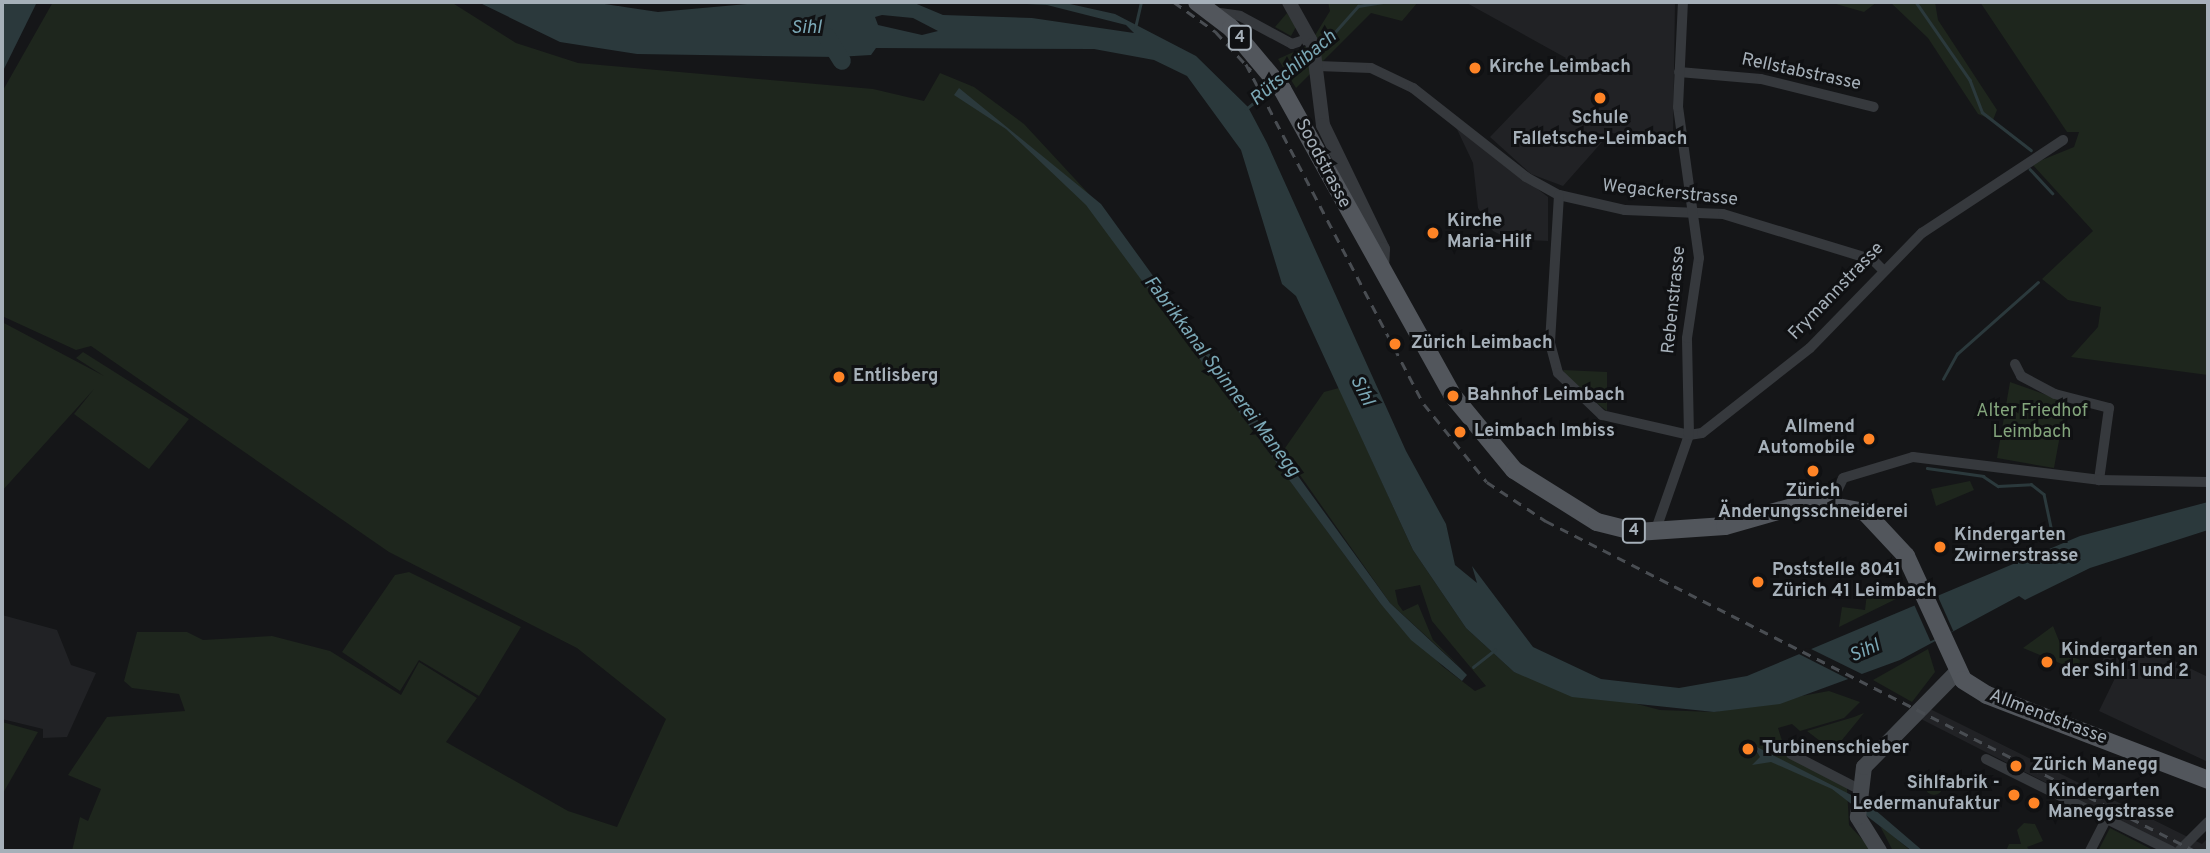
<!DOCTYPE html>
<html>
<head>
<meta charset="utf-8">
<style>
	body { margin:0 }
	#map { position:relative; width:2210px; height:853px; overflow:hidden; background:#151618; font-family:Overpass,sans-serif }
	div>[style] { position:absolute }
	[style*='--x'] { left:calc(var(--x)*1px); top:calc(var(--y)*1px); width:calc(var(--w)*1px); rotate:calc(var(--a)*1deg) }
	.built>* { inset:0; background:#212225 }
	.green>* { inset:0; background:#1e261d }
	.round { border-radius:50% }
	.water>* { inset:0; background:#2b393c }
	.pier>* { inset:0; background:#151618; transform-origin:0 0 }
	.stream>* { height:2.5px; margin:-1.25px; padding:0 1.25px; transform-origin:1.25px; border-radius:1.25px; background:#2b393c }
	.river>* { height:18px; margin:-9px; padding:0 9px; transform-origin:9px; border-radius:9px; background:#2b393c }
	.minor>* { height:10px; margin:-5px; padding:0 5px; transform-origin:5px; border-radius:5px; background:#36393d }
	.tertiary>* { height:14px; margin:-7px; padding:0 7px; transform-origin:7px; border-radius:7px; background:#36393d }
	.secondary>* { height:16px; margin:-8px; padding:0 8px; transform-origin:8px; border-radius:8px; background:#44484d }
	.primary>* { height:18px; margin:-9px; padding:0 9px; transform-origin:9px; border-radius:9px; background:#52565c }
	.rail>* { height:2.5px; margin-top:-1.25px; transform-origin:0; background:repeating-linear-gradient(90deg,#494d52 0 9px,transparent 0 16px) }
	.dots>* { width:19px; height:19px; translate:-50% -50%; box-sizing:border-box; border:4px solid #101113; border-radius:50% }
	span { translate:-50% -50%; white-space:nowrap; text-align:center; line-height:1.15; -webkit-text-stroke:6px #101113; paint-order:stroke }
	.shield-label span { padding:2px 5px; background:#101113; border:2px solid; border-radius:5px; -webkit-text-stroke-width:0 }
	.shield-label { font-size:16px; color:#a6b0b9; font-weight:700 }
	.poi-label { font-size:18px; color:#a6b0b9; font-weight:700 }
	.left { translate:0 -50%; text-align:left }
	.right { translate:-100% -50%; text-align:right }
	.street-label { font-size:18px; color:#a6b0b9 }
	.park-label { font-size:18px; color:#83a57c }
	.water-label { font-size:19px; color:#7ba8b6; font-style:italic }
	.frame { position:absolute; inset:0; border:4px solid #a6b0b9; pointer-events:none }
</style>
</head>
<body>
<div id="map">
	<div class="built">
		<div style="clip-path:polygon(1465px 2px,1675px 2px,1673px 138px,1610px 133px,1563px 186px,1531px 174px,1490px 137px,1566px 58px)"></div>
		<div style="clip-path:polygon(1455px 125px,1548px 197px,1548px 241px,1509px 239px,1493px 231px,1478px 208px,1473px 163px)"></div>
		<div style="clip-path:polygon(2px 615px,57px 630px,71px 665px,96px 673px,67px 737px,43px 738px,43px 729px,2px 719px)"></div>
		<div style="clip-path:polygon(2133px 641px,2208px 677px,2208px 762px,2099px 711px,2118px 672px,2101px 664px,2111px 642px,2128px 649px)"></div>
		<div style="clip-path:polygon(1924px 706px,2202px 844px,2208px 838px,2208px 851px,2176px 849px,1921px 719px)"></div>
	</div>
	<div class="green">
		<div style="clip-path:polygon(53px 2px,451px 2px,516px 43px,578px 63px,873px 89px,924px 101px,940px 73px,974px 87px,1024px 124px,1100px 206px,1188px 342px,1380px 603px,1442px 666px,1475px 691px,1486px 686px,1432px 621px,1420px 585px,1395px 590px,1398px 604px,1403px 611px,1418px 604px,1433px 640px,1460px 667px,1390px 603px,1283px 451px,1324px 392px,1339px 388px,1413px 550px,1466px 628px,1514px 672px,1660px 710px,1714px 712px,1829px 691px,1860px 702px,1844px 718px,1800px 731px,1792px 724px,1778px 728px,1784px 747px,1779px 752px,1847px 788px,1849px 825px,1873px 851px,72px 851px,80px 817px,88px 821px,101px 789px,68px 775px,107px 717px,185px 711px,179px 694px,132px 688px,124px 681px,137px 632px,187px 632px,203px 640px,272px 636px,330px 651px,401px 695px,419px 662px,477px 698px,446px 742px,568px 811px,617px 827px,666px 719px,577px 648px,389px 552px,91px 346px,76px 350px,2px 316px,2px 92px)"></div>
		<div style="clip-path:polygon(1328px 2px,1418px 2px,1402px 21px,1371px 13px,1296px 88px,1278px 59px,1309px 45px,1330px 11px)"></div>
		<div style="clip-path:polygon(1829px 2px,1877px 2px,1864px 12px)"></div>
		<div style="clip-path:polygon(1890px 2px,1935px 2px,1938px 20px,1997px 110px,1993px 120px,1978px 114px,1928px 38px)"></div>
		<div style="clip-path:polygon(1980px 2px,2208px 2px,2208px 375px,2071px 357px,2098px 327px,2101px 307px,2068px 300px,2042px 279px,2093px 231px,2032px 164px,2074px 147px,2079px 132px,2067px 132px)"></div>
		<div style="clip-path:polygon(1287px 13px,1296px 27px,1291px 36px,1275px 27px)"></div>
		<div style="clip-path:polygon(2px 322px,104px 376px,76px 358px,83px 352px,189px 419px,149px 469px,74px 414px,94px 389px,2px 491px)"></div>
		<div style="clip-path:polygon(1563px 370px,1607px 372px,1607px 411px,1568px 380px)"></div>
		<div style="clip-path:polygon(2010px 382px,2066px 402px,2054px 468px,1997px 458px)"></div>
		<div style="clip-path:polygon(1970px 481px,1974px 490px,1936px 506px,1931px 489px)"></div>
		<div style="clip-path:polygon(409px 572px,521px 627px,479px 696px,419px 660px,400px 691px,342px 652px,395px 575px)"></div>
		<div style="clip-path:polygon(1868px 585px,1894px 588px,1898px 598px,1839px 627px,1842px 607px,1865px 610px)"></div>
		<div style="clip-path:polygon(2053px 626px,2064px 653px,2080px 660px,2079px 671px,2023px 648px)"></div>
		<div style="clip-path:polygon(1928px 649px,1935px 672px,1912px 702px,1873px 680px)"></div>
		<div style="clip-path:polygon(1864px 713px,1833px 751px,1807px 731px,1854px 717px)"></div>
		<div style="clip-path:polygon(2px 722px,38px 732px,2px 795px)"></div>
		<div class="round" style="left:1925px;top:777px;width:18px;height:18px"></div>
		<div style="clip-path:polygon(2024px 823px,2035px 824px,2043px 841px,2027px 847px,2030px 851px,2006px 851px,2009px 844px,2021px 844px,2017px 830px)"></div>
		<div style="clip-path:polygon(1880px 826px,1892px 835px,1911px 851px,1893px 851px)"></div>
		<div style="clip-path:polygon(2110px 828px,2151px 849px,2150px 851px,2098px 851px)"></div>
	</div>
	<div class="water">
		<div style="clip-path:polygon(2px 2px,37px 2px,2px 73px)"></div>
		<div style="clip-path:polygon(evenodd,478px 2px,591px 2px,658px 12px,771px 2px,912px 2px,943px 15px,1032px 18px,1134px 33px,1126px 25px,1047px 5px,986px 2px,1061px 2px,1115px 14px,1196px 56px,1248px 107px,1267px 143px,1406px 451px,1446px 524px,1455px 565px,1477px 583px,1472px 566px,1533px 647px,1601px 679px,1679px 688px,1747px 676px,2080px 536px,2208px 502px,2208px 530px,2090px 568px,2025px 600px,2019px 596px,1900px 660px,1780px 704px,1714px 712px,1572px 697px,1514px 672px,1466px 628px,1413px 550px,1296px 296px,1282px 284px,1241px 150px,1187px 76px,1154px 60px,1094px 49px,876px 48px,871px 55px,837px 57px,637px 54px,560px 42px,478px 2px,882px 15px,913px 18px,938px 31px,922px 35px,878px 25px,875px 17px,882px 15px)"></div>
		<div style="clip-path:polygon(959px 88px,1101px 204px,1390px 603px,1460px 668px,1467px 675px,1462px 681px,1411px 640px,1380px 603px,1086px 205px,1006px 129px,954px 95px)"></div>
		<div style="clip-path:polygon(1753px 745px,1867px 803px,1923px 851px,1912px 851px,1832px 789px,1771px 762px,1752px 765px,1760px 757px)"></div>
	</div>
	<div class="pier">
		<div style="left:1935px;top:590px;width:45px;height:25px;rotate:66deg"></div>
		<div style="clip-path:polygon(1809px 648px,1868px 677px,1856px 683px,1795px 652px)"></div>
	</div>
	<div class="stream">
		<div style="--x:1916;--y:2;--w:95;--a:55.3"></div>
		<div style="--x:1970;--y:80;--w:34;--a:69"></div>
		<div style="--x:1982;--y:112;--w:62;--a:37.8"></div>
		<div style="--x:1135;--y:28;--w:27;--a:-77"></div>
		<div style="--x:1319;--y:50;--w:59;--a:-48.4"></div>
		<div style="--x:1358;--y:6;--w:25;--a:-9"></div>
		<div style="--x:1284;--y:79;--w:32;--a:-39"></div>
		<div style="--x:1246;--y:109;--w:35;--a:-39"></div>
		<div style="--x:2030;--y:169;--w:33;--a:47"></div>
		<div style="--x:1943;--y:379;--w:29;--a:-61"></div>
		<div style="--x:1957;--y:354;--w:108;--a:-41.6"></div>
		<div style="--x:1927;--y:468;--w:57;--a:8.1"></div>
		<div style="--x:1983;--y:476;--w:18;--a:34"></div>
		<div style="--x:1998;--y:486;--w:33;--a:-3"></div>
		<div style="--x:2031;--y:484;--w:16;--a:38"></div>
		<div style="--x:2044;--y:494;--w:38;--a:78"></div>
		<div style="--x:2052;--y:531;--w:21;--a:39"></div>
		<div style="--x:1473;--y:667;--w:28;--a:-38"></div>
	</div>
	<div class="river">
		<div style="--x:827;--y:37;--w:28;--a:58"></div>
	</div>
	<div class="minor">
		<div style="--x:1213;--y:12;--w:27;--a:8"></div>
		<div style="--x:1240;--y:16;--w:59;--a:28.3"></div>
		<div style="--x:1292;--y:44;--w:20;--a:-18"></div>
		<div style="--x:1318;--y:66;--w:53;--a:2.2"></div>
		<div style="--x:1371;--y:68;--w:47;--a:25.5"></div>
		<div style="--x:1413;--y:88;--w:144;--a:38.2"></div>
		<div style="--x:1526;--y:177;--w:38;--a:29"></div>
		<div style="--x:1559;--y:195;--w:68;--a:12.8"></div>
		<div style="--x:1625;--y:210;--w:98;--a:2.3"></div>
		<div style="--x:1723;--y:214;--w:157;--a:17"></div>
		<div style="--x:1873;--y:260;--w:13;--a:45"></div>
		<div style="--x:1679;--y:72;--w:82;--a:4.9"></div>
		<div style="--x:1761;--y:79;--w:116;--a:13.9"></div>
		<div style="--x:1559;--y:195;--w:148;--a:93.5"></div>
		<div style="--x:1550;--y:343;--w:31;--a:75"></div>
		<div style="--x:1558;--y:373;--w:61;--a:43.7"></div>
		<div style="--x:1602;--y:415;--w:89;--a:12.9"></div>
		<div style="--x:1689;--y:435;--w:13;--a:-9"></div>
		<div style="--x:1702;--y:433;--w:137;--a:-38.2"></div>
		<div style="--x:1810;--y:348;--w:161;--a:-45.8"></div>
		<div style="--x:1922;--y:233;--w:169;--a:-33.4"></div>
		<div style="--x:2015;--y:364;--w:13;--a:63"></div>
		<div style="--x:2021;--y:376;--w:38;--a:28"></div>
		<div style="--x:2055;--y:394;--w:56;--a:14.5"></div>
		<div style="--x:2109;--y:408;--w:73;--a:97.9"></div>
		<div style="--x:1832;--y:501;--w:25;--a:-64"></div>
		<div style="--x:1843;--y:478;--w:73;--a:-16.7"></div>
		<div style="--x:1913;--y:457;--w:187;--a:7"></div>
		<div style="--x:2099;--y:480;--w:109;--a:1.1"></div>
		<div style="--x:1655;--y:532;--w:103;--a:-70.7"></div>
		<div style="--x:1689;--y:435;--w:97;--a:-91.2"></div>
		<div style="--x:1687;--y:338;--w:81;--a:-81.5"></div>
		<div style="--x:1699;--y:258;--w:152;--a:-97.9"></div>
		<div style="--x:1678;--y:107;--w:105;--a:-87.3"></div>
		<div style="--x:1791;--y:754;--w:74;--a:27.3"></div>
		<div style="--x:1986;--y:759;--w:207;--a:26.4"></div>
		<div style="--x:2090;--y:851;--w:36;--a:-63"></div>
		<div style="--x:2179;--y:851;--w:41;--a:-45"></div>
	</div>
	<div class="tertiary">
		<div style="--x:1289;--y:2;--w:49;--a:60.8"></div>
		<div style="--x:1313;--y:45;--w:81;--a:82.9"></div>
		<div style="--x:1323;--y:125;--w:138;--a:64.2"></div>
		<div style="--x:1383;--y:249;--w:21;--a:93"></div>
	</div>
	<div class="secondary">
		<div style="--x:1879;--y:851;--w:40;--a:-122"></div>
		<div style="--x:1858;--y:817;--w:50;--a:-83.2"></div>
		<div style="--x:1864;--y:767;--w:132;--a:-45.6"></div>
	</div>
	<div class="primary">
		<div style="--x:1197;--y:2;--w:43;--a:37.4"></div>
		<div style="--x:1231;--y:28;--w:80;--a:50.1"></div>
		<div style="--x:1282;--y:89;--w:351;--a:60.9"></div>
		<div style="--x:1453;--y:396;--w:96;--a:50.5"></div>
		<div style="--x:1514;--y:470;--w:98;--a:32.1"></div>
		<div style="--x:1597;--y:522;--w:41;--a:14"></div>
		<div style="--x:1637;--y:532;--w:88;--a:-3.9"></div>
		<div style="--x:1725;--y:526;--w:88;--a:-15.8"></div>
		<div style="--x:1810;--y:502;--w:56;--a:10.3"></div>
		<div style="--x:1865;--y:512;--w:60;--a:47"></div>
		<div style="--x:1906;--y:556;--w:136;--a:65.3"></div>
		<div style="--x:1963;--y:680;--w:28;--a:32"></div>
		<div style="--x:1987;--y:695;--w:237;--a:21"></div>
	</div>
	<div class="rail">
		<div style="--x:1174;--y:2;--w:52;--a:35.5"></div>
		<div style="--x:1216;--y:32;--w:52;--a:47.4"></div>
		<div style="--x:1246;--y:64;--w:384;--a:62.4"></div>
		<div style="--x:1424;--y:404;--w:100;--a:51.1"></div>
		<div style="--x:1487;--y:482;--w:71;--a:33.5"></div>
		<div style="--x:1546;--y:521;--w:728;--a:26.95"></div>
	</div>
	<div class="dots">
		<div style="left:1475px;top:68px;background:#ff8426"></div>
		<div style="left:1600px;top:98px;background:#ff8426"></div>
		<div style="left:1433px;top:233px;background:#ff8426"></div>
		<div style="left:1395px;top:344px;background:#ff8426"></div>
		<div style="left:839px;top:377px;background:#ff8426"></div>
		<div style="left:1453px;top:396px;background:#ff8426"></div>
		<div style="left:1460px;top:432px;background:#ff8426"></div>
		<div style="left:1869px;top:439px;background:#ff8426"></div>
		<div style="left:1813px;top:471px;background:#ff8426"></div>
		<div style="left:1940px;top:547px;background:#ff8426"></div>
		<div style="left:1758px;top:582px;background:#ff8426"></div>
		<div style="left:2047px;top:662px;background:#ff8426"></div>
		<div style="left:1748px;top:749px;background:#ff8426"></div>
		<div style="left:2016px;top:766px;background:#ff8426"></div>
		<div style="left:2014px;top:795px;background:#ff8426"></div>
		<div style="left:2034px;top:803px;background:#ff8426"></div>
	</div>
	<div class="shield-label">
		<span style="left:1240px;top:38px">4</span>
		<span style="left:1634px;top:531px">4</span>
	</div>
	<div class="poi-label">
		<span class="left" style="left:1489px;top:68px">Kirche Leimbach</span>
		<span style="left:1600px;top:130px">Schule<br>Falletsche-Leimbach</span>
		<span class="left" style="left:1447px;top:233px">Kirche<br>Maria-Hilf</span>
		<span class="left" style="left:1411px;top:344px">Zürich Leimbach</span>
		<span class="left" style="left:853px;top:377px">Entlisberg</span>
		<span class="left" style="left:1467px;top:396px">Bahnhof Leimbach</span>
		<span class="right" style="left:1855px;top:439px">Allmend<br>Automobile</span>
		<span class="left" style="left:1474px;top:432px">Leimbach Imbiss</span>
		<span style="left:1813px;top:503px">Zürich<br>Änderungsschneiderei</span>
		<span class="left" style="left:1954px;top:547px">Kindergarten<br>Zwirnerstrasse</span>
		<span class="left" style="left:1772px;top:582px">Poststelle 8041<br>Zürich 41 Leimbach</span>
		<span class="left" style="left:2061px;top:662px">Kindergarten an<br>der Sihl 1 und 2</span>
		<span class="left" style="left:1762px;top:749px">Turbinenschieber</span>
		<span class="left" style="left:2032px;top:766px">Zürich Manegg</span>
		<span class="right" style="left:2000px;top:795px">Sihlfabrik -<br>Ledermanufaktur</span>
		<span class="left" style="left:2048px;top:803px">Kindergarten<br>Maneggstrasse</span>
	</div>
	<div class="street-label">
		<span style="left:1801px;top:73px;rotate:12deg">Rellstabstrasse</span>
		<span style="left:1322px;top:164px;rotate:62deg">Soodstrasse</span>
		<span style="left:1670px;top:194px;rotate:6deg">Wegackerstrasse</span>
		<span style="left:1837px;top:292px;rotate:-46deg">Frymannstrasse</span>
		<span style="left:1675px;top:300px;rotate:-84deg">Rebenstrasse</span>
		<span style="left:2048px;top:718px;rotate:21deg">Allmendstrasse</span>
	</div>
	<div class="park-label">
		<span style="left:2032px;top:423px">Alter Friedhof<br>Leimbach</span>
	</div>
	<div class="water-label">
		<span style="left:806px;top:29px">Sihl</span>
		<span style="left:1294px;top:69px;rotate:-40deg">Rütschlibach</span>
		<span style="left:1221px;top:377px;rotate:53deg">Fabrikkanal Spinnerei Manegg</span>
		<span style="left:1361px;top:391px;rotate:64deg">Sihl</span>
		<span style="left:1865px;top:652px;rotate:-24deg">Sihl</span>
	</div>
	<div class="frame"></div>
</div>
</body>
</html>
